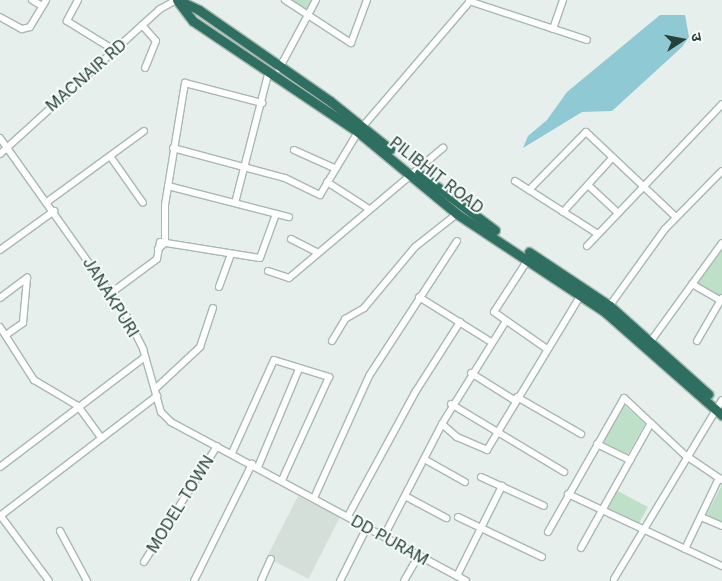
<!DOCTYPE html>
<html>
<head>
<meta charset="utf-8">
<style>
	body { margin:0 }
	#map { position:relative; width:722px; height:581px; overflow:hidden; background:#e6efeb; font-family:Inter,"Noto Sans Devanagari",sans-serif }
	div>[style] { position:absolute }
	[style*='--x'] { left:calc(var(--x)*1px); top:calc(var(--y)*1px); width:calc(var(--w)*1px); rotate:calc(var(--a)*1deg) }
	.built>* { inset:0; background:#d4dfda; transform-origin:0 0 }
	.green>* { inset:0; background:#bfe0c8; transform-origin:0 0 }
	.water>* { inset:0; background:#8ec9d4 }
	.roads { filter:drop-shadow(1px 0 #a8b8b2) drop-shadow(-1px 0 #a8b8b2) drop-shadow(0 1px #a8b8b2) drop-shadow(0 -1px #a8b8b2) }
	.minor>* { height:6px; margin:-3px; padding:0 3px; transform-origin:3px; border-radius:3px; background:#fff }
	.highway>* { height:9px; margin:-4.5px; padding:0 4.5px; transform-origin:4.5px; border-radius:4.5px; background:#2f6f62 }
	span { translate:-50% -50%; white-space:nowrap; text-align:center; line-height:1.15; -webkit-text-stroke:4px #f7fbf9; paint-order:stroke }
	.street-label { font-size:16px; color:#24423a }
	.north { position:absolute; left:657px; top:15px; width:50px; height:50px; -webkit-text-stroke:4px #f7fbf9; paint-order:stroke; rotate:79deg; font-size:14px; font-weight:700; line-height:20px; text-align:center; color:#24423a }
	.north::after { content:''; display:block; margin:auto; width:18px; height:22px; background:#24423a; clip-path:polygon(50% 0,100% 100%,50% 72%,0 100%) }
</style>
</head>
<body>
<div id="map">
	<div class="built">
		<div style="left:298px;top:496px;width:47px;height:69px;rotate:27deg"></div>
	</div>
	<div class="green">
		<div style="clip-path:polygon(289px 0,314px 0,309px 14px)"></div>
		<div style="clip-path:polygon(722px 250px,722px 293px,720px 297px,697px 283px)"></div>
		<div style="clip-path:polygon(623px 404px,645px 424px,628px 454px,600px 443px)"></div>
		<div style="clip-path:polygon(722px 485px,722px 522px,706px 515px)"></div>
		<div style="left:616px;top:490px;width:36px;height:20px;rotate:28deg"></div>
	</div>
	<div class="water">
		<div style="clip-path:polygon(660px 15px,685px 15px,689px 37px,682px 47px,612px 111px,582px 112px,523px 148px,528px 136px,547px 120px,567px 92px)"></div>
	</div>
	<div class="roads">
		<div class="minor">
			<div style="--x:32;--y:0;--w:12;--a:31"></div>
			<div style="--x:78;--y:0;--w:24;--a:118"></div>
			<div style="--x:67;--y:21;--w:55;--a:31.7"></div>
			<div style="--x:285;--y:0;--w:79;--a:33.1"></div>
			<div style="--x:351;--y:43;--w:46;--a:-69.6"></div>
			<div style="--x:469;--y:1;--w:124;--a:18.3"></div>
			<div style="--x:0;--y:17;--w:25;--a:29"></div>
			<div style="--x:22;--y:29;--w:8;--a:-14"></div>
			<div style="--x:30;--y:27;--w:31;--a:-59"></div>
			<div style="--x:142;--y:25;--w:21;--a:49"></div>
			<div style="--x:156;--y:41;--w:29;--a:112"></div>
			<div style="--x:553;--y:29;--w:31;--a:-71"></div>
			<div style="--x:279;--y:69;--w:78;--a:-61.8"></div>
			<div style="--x:0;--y:138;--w:219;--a:54.6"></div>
			<div style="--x:127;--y:317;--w:36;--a:63"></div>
			<div style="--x:143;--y:349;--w:66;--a:74.1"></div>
			<div style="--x:161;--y:412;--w:14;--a:45"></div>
			<div style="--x:171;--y:422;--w:335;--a:28.3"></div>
			<div style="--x:173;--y:148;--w:116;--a:15"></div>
			<div style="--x:285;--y:178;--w:39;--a:26"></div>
			<div style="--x:320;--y:195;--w:74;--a:-58.9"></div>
			<div style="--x:358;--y:132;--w:174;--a:-49.4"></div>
			<div style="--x:294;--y:150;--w:44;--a:24.2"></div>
			<div style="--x:0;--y:154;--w:216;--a:-42.2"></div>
			<div style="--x:160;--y:9;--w:18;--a:-29"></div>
			<div style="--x:110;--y:156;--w:57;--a:54.9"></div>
			<div style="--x:515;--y:181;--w:98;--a:32.6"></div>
			<div style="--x:327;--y:182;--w:50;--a:32.7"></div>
			<div style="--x:588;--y:185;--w:41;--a:43"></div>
			<div style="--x:168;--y:186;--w:125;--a:14.4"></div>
			<div style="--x:529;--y:190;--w:81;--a:-45.5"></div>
			<div style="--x:586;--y:132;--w:124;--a:43.4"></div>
			<div style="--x:47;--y:202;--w:120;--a:-36.2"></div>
			<div style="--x:235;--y:203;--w:136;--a:-75.6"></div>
			<div style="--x:563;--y:212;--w:74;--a:-47.7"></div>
			<div style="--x:291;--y:239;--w:30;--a:27"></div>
			<div style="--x:587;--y:246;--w:196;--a:-46.4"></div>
			<div style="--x:158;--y:249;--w:9;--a:-41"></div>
			<div style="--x:165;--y:243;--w:38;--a:-90"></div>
			<div style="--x:165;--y:205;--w:124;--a:-80.7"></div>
			<div style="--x:185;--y:83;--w:80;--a:14.6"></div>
			<div style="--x:0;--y:250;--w:67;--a:-35.8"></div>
			<div style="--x:529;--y:258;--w:64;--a:122.9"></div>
			<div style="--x:494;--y:312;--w:65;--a:34.9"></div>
			<div style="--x:268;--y:271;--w:22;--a:18"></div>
			<div style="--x:289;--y:278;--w:202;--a:-40.2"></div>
			<div style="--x:692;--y:284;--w:34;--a:30"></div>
			<div style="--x:219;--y:287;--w:35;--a:-70"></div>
			<div style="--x:111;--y:293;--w:57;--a:-36.5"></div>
			<div style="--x:157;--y:259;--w:17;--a:-80"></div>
			<div style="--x:160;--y:242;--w:101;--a:9.1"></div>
			<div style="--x:260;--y:258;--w:47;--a:-70"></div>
			<div style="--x:419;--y:297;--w:85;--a:32"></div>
			<div style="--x:0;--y:298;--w:34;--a:-37"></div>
			<div style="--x:27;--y:278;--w:45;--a:95.1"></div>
			<div style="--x:23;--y:323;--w:21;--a:145"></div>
			<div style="--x:608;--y:308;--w:97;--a:-54.2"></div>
			<div style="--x:665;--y:229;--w:81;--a:-45.5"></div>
			<div style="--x:506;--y:321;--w:121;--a:121.9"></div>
			<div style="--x:442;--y:424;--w:20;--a:41"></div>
			<div style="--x:457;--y:437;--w:33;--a:23"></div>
			<div style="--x:487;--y:450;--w:181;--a:-58.8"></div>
			<div style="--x:0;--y:327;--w:63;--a:57.3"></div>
			<div style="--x:34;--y:380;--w:51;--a:30.6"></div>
			<div style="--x:78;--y:406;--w:39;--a:54"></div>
			<div style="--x:332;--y:341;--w:26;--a:-59"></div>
			<div style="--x:345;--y:319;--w:22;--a:-30"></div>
			<div style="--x:364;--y:308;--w:80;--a:-50.1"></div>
			<div style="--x:415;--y:247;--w:53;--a:-38.2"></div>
			<div style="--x:697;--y:341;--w:50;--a:-59.8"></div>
			<div style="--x:648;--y:345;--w:126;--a:-54"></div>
			<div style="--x:471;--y:373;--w:51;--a:32.1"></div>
			<div style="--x:155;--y:389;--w:62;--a:-43"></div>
			<div style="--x:200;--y:347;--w:41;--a:-71.6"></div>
			<div style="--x:517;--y:397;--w:74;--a:30"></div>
			<div style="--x:451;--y:404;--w:132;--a:31"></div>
			<div style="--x:597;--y:444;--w:37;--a:26"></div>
			<div style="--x:232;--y:453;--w:102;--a:-65.7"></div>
			<div style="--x:274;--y:360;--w:58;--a:17.2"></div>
			<div style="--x:329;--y:377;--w:113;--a:114.5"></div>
			<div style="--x:424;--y:459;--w:47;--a:29.3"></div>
			<div style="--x:0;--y:467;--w:182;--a:-37.2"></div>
			<div style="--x:258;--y:467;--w:106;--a:-67.3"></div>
			<div style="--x:481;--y:477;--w:69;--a:24.7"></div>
			<div style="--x:568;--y:494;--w:170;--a:25.1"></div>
			<div style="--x:405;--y:496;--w:47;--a:28.2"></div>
			<div style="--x:314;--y:498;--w:134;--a:-65.7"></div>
			<div style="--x:369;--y:376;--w:161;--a:-56.9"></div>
			<div style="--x:0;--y:515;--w:82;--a:53.4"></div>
			<div style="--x:0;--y:516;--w:198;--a:-37.4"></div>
			<div style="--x:348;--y:516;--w:142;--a:-61.5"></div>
			<div style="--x:416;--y:391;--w:82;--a:-57.5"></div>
			<div style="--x:458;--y:517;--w:93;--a:25.5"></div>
			<div style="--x:701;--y:517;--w:23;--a:23"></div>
			<div style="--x:60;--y:531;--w:57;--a:61.6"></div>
			<div style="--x:548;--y:532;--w:154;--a:-60.4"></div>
			<div style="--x:624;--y:398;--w:83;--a:43.1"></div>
			<div style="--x:685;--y:455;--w:45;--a:34"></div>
			<div style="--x:384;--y:536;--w:126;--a:-62.6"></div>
			<div style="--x:581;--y:548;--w:143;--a:-60.8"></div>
			<div style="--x:685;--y:549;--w:79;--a:-64.4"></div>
			<div style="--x:144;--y:562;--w:137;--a:-57.8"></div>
			<div style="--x:457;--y:576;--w:101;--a:-63.4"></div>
			<div style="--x:614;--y:579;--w:209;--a:-58.9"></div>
			<div style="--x:194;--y:581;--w:131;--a:-63.6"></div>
			<div style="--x:261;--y:581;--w:24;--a:-66"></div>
			<div style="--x:340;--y:581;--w:60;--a:-63.4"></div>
			<div style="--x:404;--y:581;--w:30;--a:-60"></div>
		</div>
		<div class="highway">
			<div style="--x:177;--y:0;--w:26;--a:53"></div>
			<div style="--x:193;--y:21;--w:199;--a:33.9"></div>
			<div style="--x:358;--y:132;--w:129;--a:39.6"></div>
			<div style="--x:457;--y:214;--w:178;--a:33.5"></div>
			<div style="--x:605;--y:312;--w:156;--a:41.4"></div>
			<div style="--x:178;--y:0;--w:23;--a:25"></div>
			<div style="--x:199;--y:10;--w:160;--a:34.8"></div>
			<div style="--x:330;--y:101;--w:77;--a:38.7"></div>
			<div style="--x:419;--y:173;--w:95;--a:36.9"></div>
			<div style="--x:529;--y:252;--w:97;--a:33.7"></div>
			<div style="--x:610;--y:306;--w:132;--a:41.9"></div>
		</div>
	</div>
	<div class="street-label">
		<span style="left:86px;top:75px;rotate:-41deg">MACNAIR RD</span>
		<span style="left:437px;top:175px;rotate:38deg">PILIBHIT ROAD</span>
		<span style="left:111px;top:297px;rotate:58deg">JANAKPURI</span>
		<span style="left:180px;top:504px;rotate:-58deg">MODEL TOWN</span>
		<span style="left:390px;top:540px;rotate:29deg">DD PURAM</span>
	</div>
	<div class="north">उ</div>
</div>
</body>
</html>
